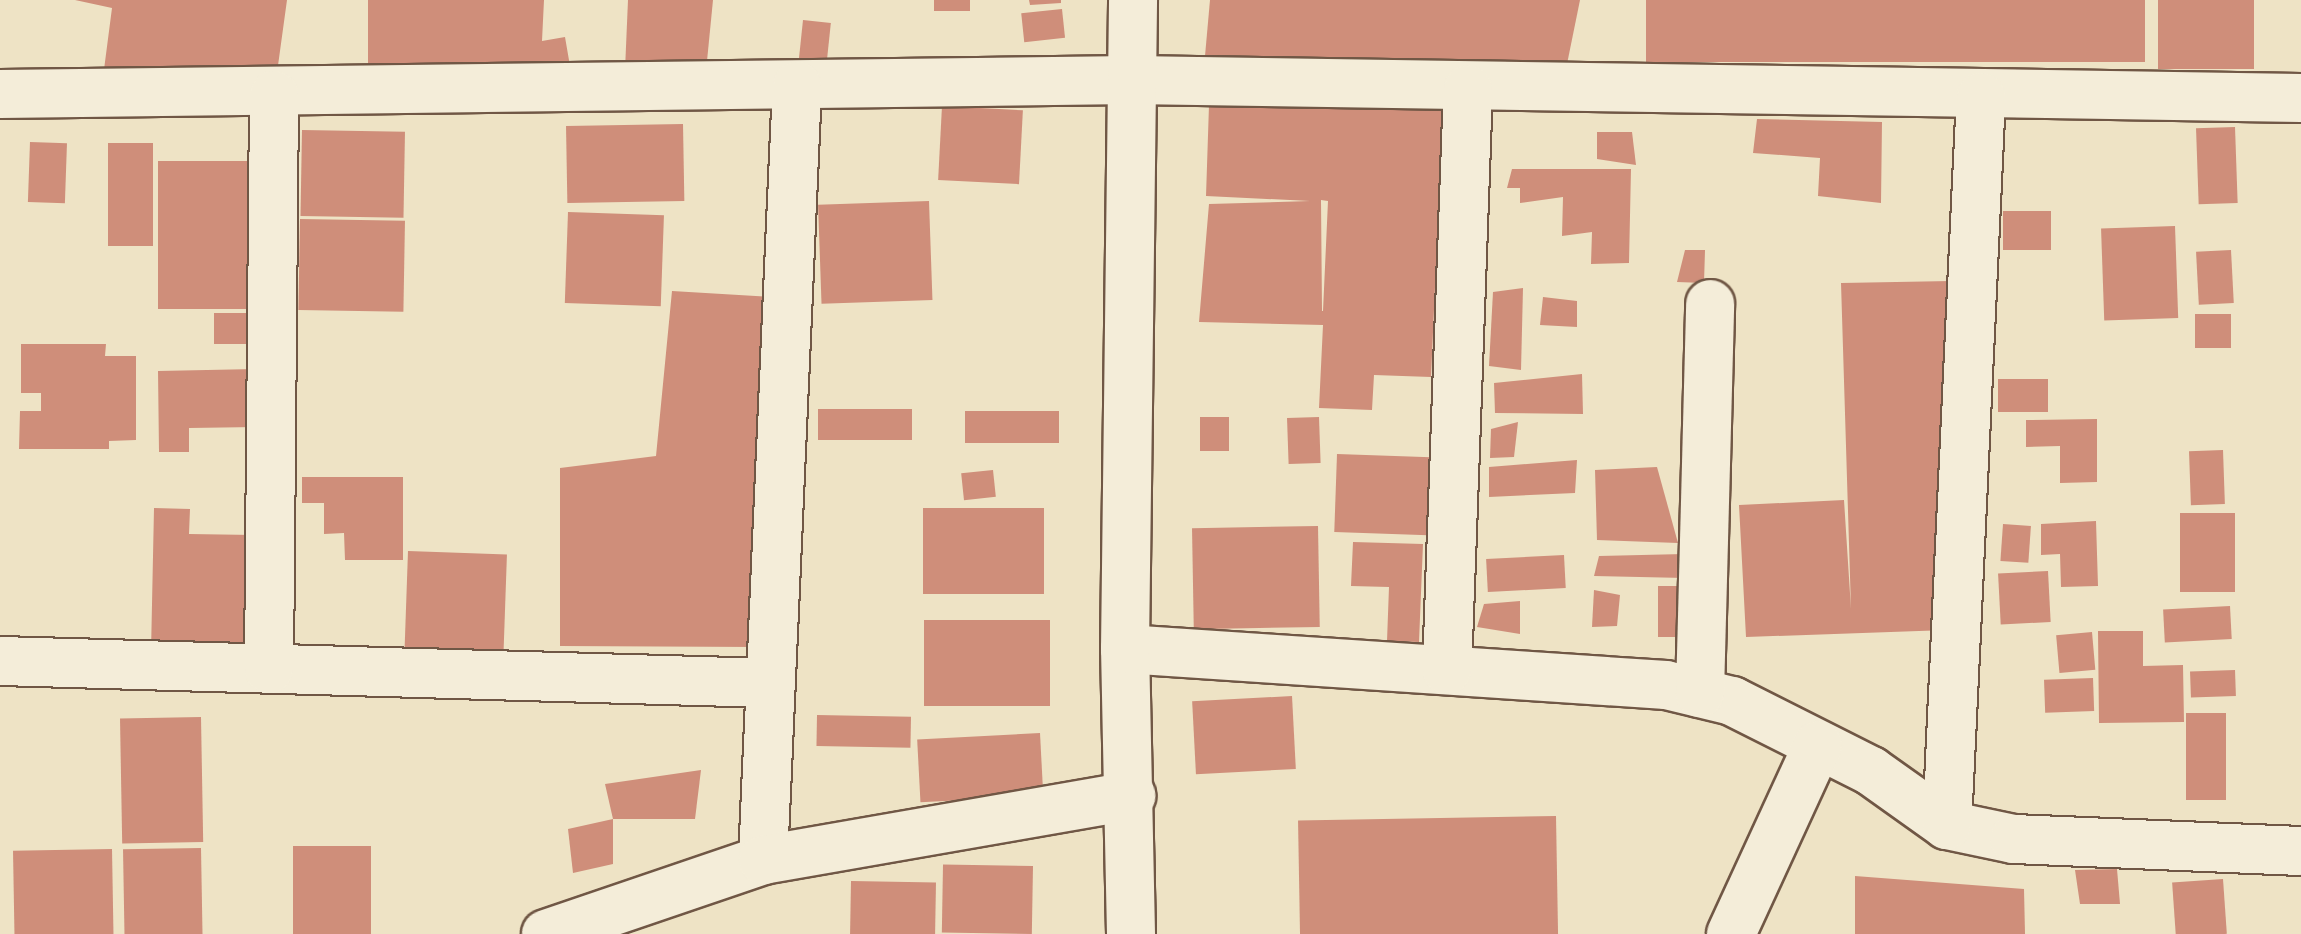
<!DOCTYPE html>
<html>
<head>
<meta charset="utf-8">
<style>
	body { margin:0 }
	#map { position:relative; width:2301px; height:934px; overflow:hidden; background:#eee3c5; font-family:"IM FELL French Canon",serif }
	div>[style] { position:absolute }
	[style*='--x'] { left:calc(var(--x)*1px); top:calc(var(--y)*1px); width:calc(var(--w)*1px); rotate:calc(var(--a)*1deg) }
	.building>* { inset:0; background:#cf8e7a; transform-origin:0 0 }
	.roads { filter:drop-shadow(2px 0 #705745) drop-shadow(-2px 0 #705745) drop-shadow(0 2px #705745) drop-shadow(0 -2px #705745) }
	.street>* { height:48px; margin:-24px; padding:0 24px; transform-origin:24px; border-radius:24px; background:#f4edd9 }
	span { translate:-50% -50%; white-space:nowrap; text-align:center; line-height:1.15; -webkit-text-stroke:8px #f4edd9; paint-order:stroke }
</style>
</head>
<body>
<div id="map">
	<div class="building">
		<div style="clip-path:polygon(75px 0,287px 0,276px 80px,102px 85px,112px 8px)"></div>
		<div style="clip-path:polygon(368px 0,544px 0,542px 41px,565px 37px,570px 66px,368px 76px)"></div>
		<div style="clip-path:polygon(628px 0,713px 0,707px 61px,625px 70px)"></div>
		<div style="left:934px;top:0;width:36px;height:11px"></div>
		<div style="clip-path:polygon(1029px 0,1061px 0,1061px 3px,1030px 5px)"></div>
		<div style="clip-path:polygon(1210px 0,1580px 0,1566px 69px,1205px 56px)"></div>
		<div style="left:1646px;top:0;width:499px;height:62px"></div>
		<div style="left:2158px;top:0;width:96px;height:69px"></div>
		<div style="left:1062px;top:9px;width:29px;height:41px;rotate:84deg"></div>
		<div style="left:803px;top:20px;width:28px;height:42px;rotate:6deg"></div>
		<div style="clip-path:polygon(evenodd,1333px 103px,1443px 108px,1431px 377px,1374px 375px,1372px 410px,1319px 408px,1323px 325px,1199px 322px,1209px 204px,1310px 201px,1206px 196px,1209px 105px,1333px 103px,1321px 200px,1328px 201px,1323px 311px,1322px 311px,1321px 200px)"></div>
		<div style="left:942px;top:106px;width:81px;height:74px;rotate:3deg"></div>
		<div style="clip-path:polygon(1757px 119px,1882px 122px,1881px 203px,1818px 196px,1820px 158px,1753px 153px)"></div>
		<div style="left:683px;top:124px;width:77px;height:117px;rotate:89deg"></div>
		<div style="left:2235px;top:127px;width:76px;height:39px;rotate:88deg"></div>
		<div style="left:302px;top:130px;width:103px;height:86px;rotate:1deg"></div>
		<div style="clip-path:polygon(1597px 132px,1632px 132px,1636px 165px,1597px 159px)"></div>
		<div style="left:30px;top:142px;width:37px;height:60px;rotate:2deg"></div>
		<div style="left:108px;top:143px;width:45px;height:103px"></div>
		<div style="left:158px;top:161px;width:101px;height:148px"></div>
		<div style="clip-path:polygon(1512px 169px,1631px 169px,1629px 263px,1591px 264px,1592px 232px,1562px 236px,1563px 197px,1520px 203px,1520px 188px,1507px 188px)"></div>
		<div style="left:929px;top:201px;width:99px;height:111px;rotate:88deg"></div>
		<div style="left:2051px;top:211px;width:39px;height:48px;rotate:90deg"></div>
		<div style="left:568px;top:212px;width:96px;height:91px;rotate:2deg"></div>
		<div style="left:300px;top:219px;width:105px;height:91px;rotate:1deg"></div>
		<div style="left:2175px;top:226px;width:92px;height:74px;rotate:88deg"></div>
		<div style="clip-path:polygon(1685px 250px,1705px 250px,1704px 283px,1677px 282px)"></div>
		<div style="left:2231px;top:250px;width:53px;height:35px;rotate:87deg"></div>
		<div style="clip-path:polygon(1951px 281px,1947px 630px,1746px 637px,1739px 505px,1844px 500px,1851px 609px,1841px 283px)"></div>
		<div style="clip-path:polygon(1523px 288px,1521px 370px,1489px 366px,1493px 292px)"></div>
		<div style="clip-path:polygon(672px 291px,773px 297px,757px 647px,560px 646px,560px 468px,656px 456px)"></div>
		<div style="clip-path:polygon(1543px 297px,1577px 301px,1577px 327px,1540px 325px)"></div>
		<div style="left:214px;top:313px;width:44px;height:31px"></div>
		<div style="left:2195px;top:314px;width:36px;height:34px"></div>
		<div style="clip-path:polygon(21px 344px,106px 344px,105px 356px,136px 356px,136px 440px,109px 441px,109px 449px,19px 449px,20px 411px,41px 411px,41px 393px,21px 393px)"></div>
		<div style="clip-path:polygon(256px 369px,257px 427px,189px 428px,189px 452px,159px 452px,158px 371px)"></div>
		<div style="clip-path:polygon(1582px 374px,1583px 414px,1495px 413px,1494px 383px)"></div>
		<div style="left:1998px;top:379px;width:50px;height:33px"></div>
		<div style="left:818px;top:409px;width:94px;height:31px"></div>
		<div style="left:1059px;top:411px;width:32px;height:94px;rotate:90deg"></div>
		<div style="left:1229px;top:417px;width:34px;height:29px;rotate:90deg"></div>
		<div style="left:1319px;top:417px;width:46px;height:32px;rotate:88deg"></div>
		<div style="clip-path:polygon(2097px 419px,2097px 482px,2060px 483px,2060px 446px,2026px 447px,2026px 420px)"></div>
		<div style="clip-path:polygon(1518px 422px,1514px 457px,1490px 458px,1491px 429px)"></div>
		<div style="left:2223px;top:450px;width:54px;height:34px;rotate:88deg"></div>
		<div style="left:1337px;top:454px;width:94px;height:78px;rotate:2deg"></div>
		<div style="clip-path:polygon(1577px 460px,1575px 493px,1489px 497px,1489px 467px)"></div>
		<div style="clip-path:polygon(1657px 467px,1678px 543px,1597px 540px,1595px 470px)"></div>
		<div style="left:993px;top:470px;width:27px;height:32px;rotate:84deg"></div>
		<div style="clip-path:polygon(302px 477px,403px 477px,403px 560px,345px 560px,344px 533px,324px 534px,324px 503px,302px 503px)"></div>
		<div style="clip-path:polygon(154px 508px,190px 509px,189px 534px,254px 535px,252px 654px,151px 652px)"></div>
		<div style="left:1044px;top:508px;width:86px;height:121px;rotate:90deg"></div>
		<div style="left:2235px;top:513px;width:79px;height:55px;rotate:90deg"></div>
		<div style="clip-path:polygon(2096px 521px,2098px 586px,2061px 587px,2060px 554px,2041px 555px,2041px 524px)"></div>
		<div style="left:2003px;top:524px;width:28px;height:37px;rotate:4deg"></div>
		<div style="left:1318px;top:526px;width:101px;height:126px;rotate:89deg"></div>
		<div style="clip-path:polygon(1353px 542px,1423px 544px,1419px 642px,1387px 641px,1389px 587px,1351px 586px)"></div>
		<div style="left:408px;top:551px;width:99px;height:98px;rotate:2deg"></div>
		<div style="clip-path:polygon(1684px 554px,1685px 578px,1594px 576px,1599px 556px)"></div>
		<div style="left:1564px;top:555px;width:33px;height:78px;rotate:87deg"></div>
		<div style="left:2048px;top:571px;width:51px;height:50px;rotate:87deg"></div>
		<div style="left:1687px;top:586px;width:51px;height:29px;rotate:90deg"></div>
		<div style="clip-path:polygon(1594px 590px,1620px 595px,1617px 626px,1592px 627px)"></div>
		<div style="clip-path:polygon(1520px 601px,1520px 634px,1477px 627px,1484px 604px)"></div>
		<div style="left:2230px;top:606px;width:33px;height:67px;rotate:87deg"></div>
		<div style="left:924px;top:620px;width:126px;height:86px"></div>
		<div style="clip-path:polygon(2098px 631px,2143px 631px,2143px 666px,2183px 665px,2184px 722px,2099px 723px)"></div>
		<div style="left:2092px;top:632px;width:38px;height:36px;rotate:85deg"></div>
		<div style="left:2235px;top:670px;width:26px;height:45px;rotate:88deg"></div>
		<div style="left:2093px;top:678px;width:33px;height:49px;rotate:88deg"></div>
		<div style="left:1292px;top:696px;width:73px;height:100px;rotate:87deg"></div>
		<div style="left:2186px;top:713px;width:40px;height:87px"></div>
		<div style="left:817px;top:715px;width:94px;height:31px;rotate:1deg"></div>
		<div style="left:201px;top:717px;width:125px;height:81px;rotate:89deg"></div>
		<div style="left:1040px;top:733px;width:63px;height:123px;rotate:87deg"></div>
		<div style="clip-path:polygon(701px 770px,695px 819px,613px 819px,605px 784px)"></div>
		<div style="left:1556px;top:816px;width:118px;height:258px;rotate:89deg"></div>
		<div style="clip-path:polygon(613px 819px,613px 864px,573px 873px,568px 829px)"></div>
		<div style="left:293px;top:846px;width:78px;height:88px"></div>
		<div style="left:201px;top:848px;width:86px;height:78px;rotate:89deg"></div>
		<div style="left:112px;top:849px;width:85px;height:99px;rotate:89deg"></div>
		<div style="left:1033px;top:866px;width:68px;height:90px;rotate:91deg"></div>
		<div style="clip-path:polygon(2117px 869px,2120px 904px,2080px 904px,2075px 870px)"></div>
		<div style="clip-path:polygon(1855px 876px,2024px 889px,2025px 934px,1855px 934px)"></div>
		<div style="left:2223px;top:879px;width:55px;height:51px;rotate:86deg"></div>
		<div style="left:851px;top:881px;width:85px;height:53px;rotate:1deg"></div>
	</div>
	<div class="roads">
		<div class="street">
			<div style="--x:0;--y:94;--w:1132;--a:-0.71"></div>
			<div style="--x:1132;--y:80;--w:1169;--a:0.88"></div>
			<div style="--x:1125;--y:649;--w:542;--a:3.81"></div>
			<div style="--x:1666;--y:685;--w:68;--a:13.6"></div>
			<div style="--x:1732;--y:701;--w:156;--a:26.7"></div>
			<div style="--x:1871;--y:771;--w:93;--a:35.4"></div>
			<div style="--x:1947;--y:825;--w:68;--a:11.8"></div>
			<div style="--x:2014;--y:839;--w:287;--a:2.4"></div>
			<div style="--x:0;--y:661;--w:768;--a:1.64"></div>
			<div style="--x:269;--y:669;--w:574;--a:-89.5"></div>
			<div style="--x:1447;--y:670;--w:581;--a:-87.93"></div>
			<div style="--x:1700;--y:693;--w:389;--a:-88.5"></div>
			<div style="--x:1947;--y:825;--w:729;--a:-87.33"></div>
			<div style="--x:763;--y:860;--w:775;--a:-87.48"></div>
			<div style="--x:546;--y:934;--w:229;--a:-18.8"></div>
			<div style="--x:763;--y:860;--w:374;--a:-9.9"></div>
			<div style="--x:1131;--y:934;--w:285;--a:-91.2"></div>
			<div style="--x:1125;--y:649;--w:649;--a:-89.29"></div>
			<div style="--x:1731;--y:934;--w:208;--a:-65.3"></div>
		</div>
	</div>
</div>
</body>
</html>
